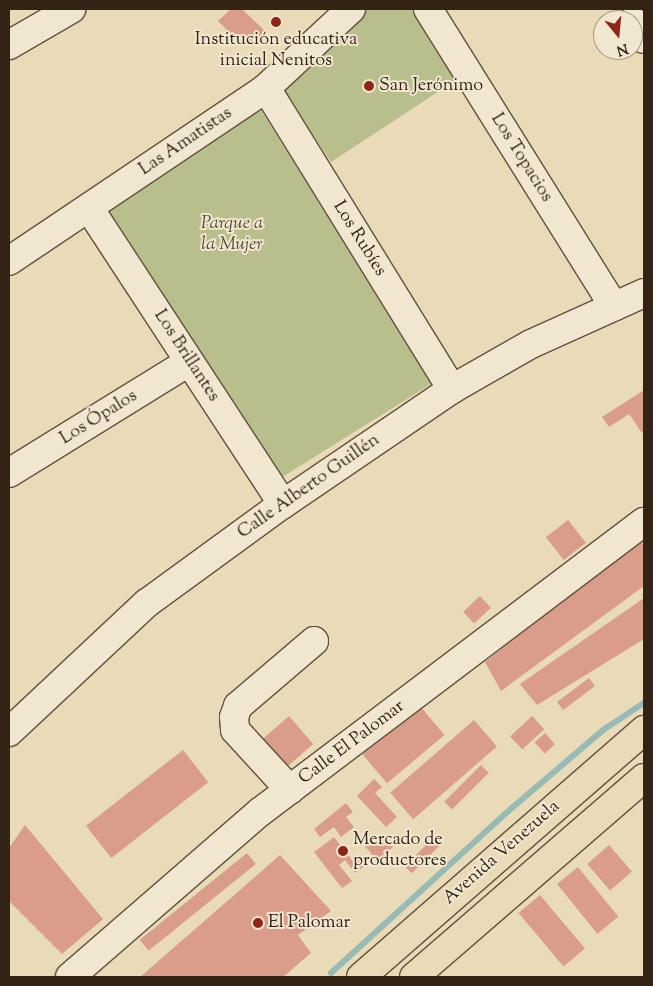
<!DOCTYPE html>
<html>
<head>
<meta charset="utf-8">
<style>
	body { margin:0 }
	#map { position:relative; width:653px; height:986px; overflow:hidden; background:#e9dab8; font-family:"Sorts Mill Goudy",serif }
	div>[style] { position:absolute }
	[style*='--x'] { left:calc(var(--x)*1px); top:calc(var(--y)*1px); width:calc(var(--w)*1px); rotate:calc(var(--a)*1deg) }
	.green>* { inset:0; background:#b9be8d; transform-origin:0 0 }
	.stream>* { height:6px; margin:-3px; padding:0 3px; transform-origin:3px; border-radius:3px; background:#98bab4 }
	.building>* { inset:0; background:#d99d89; transform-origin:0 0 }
	.roads { filter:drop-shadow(1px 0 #60513d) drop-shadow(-1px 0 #60513d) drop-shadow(0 1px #60513d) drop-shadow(0 -1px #60513d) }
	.minor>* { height:28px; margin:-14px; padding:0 14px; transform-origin:14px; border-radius:14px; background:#f1e7d1 }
	.major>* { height:28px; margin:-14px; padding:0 14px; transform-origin:14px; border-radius:14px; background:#e9dab8 }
	.dots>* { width:14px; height:14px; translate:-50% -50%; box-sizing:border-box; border:2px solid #f1e7d1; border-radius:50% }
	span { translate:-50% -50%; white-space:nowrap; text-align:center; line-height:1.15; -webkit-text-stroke:4px #f1e7d1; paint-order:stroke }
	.poi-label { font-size:18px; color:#322314 }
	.left { translate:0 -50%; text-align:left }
	.street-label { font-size:18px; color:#322314 }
	.park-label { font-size:18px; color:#544a32; font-style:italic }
	.frame { position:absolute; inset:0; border:10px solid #322314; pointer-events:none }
	.north { position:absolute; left:593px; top:10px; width:50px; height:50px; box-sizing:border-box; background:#f1e7d1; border:1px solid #a59985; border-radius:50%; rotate:163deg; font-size:14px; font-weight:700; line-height:20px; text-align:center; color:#322314 }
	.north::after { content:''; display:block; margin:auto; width:18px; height:22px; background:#8f2418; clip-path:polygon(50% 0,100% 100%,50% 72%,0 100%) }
</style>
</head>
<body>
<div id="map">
	<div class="green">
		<div style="clip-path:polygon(368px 9px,412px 9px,456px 80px,331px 162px,284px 91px)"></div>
		<div style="left:256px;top:102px;width:332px;height:184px;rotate:58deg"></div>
	</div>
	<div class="stream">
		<div style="--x:331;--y:973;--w:246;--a:-42.4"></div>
		<div style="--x:513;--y:807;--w:118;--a:-40.5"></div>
		<div style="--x:603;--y:730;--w:49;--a:-33.4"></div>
	</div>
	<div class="building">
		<div style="clip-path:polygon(231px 9px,242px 9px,267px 33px,243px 46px,218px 21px)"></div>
		<div style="clip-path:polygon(644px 390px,644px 431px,642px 433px,629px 414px,609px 427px,602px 417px)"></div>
		<div style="left:568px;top:520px;width:29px;height:28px;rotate:52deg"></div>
		<div style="clip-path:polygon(640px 540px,644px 546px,644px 586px,501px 691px,485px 662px)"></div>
		<div style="left:480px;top:596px;width:16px;height:23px;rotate:47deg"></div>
		<div style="clip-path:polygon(644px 598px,644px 639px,537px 705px,520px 684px)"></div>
		<div style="left:589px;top:678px;width:10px;height:40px;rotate:53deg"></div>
		<div style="left:420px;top:706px;width:38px;height:75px;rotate:50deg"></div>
		<div style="left:289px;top:716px;width:37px;height:41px;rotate:49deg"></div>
		<div style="left:532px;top:716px;width:18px;height:30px;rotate:47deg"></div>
		<div style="left:474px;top:720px;width:35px;height:111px;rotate:49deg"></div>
		<div style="left:545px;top:733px;width:15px;height:14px;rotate:48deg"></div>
		<div style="left:183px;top:750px;width:41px;height:123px;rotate:52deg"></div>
		<div style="left:481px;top:765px;width:11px;height:52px;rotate:45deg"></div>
		<div style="clip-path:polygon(374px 779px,382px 787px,375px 793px,397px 817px,386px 827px,357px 796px)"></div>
		<div style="clip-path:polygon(346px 803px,353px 812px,346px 817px,354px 827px,341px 837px,334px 827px,320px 837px,314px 829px)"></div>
		<div style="clip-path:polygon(25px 825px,103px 919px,62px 954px,9px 901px,9px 848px)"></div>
		<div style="clip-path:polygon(368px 833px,373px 840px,383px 835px,393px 847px,377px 861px,360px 840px)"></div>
		<div style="clip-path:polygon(334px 837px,352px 860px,358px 855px,366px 865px,355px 873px,345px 860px,339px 865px,352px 881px,342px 888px,314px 852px)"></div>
		<div style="left:433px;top:838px;width:10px;height:40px;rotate:45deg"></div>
		<div style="left:609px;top:845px;width:35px;height:29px;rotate:49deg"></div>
		<div style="left:247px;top:853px;width:14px;height:138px;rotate:51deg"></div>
		<div style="clip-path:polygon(280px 855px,331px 911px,298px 935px,311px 953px,283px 977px,140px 977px)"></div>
		<div style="left:578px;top:867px;width:64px;height:27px;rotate:51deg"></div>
		<div style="left:540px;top:895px;width:70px;height:28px;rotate:50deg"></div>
	</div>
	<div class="roads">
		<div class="minor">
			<div style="--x:428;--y:9;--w:351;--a:58"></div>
			<div style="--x:633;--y:21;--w:21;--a:59"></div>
			<div style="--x:9;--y:45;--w:72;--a:-30.1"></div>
			<div style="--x:266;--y:88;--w:354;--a:58.3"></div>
			<div style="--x:89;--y:208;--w:354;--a:56.8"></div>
			<div style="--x:9;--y:261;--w:310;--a:-33.9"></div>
			<div style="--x:266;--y:88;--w:116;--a:-42.9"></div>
			<div style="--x:9;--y:473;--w:211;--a:-31.7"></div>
			<div style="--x:9;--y:732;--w:189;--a:-43.1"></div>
			<div style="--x:147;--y:603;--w:168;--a:-36.1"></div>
			<div style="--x:283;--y:504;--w:204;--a:-34.2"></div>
			<div style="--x:452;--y:389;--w:91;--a:-29.7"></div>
			<div style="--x:531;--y:344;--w:124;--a:-24.3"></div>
			<div style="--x:290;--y:790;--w:81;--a:-132.5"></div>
			<div style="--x:235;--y:730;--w:13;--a:-94"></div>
			<div style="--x:234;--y:717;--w:12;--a:-70"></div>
			<div style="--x:238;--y:706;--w:100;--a:-40.5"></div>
			<div style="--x:70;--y:977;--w:252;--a:-41"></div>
			<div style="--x:260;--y:812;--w:481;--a:-37.1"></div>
		</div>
		<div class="major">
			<div style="--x:361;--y:977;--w:376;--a:-41.1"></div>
			<div style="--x:414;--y:977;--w:304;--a:-40.9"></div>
		</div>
	</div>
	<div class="dots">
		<div style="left:276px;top:22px;background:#8f2418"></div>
		<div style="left:369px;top:86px;background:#8f2418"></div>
		<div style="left:343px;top:851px;background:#8f2418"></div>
		<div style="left:258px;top:923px;background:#8f2418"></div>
	</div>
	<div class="poi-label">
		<span style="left:276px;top:51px">Institución educativa<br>inicial Nenitos</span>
		<span class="left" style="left:379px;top:86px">San Jerónimo</span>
		<span class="left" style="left:353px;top:851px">Mercado de<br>productores</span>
		<span class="left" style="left:268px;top:923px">El Palomar</span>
	</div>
	<div class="street-label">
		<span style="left:186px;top:142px;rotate:-34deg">Las Amatistas</span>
		<span style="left:521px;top:158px;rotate:58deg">Los Topacios</span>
		<span style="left:359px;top:239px;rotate:58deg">Los Rubíes</span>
		<span style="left:186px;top:356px;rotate:57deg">Los Brillantes</span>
		<span style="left:99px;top:418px;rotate:-32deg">Los Ópalos</span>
		<span style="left:309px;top:487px;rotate:-35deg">Calle Alberto Guillén</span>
		<span style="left:352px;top:743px;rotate:-37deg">Calle El Palomar</span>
		<span style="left:502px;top:853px;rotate:-41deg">Avenida Venezuela</span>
	</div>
	<div class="park-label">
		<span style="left:232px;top:235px">Parque a<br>la Mujer</span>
	</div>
	<div class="frame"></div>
	<div class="north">N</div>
</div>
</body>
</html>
